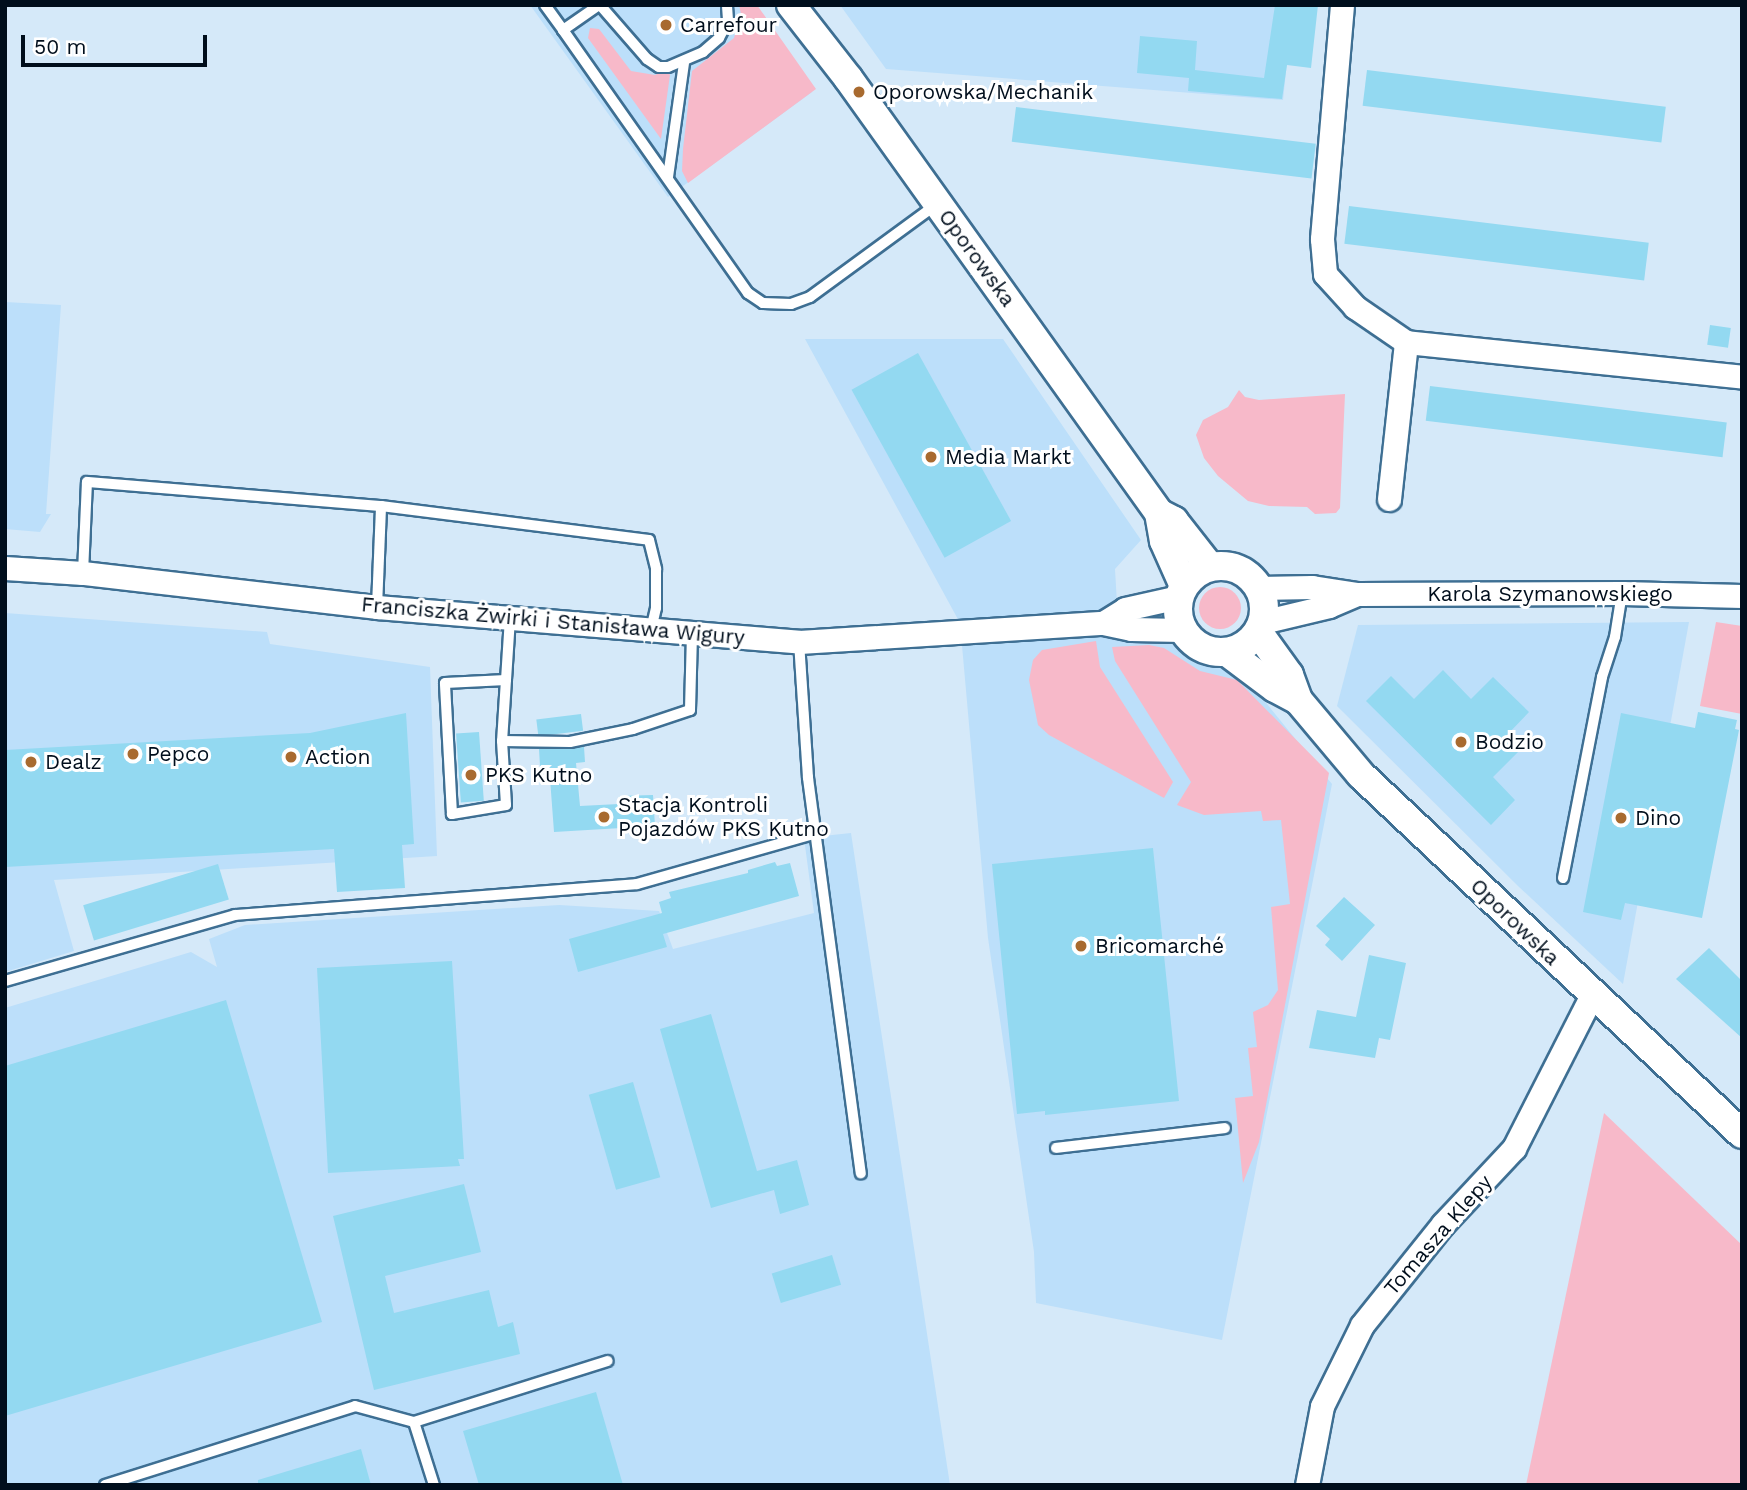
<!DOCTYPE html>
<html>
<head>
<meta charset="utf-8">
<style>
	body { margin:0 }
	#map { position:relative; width:1747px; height:1490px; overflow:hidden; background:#d5e9f9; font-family:"Work Sans",sans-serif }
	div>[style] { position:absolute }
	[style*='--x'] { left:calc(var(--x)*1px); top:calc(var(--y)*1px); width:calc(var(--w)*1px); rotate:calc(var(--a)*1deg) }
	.built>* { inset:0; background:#bcdffa }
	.green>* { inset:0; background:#f7b9c9 }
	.round { border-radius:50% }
	.building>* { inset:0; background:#93d9f1; transform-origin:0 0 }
	.roads { filter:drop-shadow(2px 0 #3e6f93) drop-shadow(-2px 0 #3e6f93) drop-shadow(0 2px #3e6f93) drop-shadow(0 -2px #3e6f93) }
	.service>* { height:10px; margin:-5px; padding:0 5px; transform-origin:5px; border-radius:5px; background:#fff }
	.minor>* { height:23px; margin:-11.5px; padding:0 11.5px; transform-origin:11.5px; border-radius:11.5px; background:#fff }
	.tertiary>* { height:28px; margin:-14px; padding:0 14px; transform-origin:14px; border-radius:14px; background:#fff }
	.tertiary>.ring { margin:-14px; padding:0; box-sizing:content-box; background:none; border:28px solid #fff; border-radius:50% }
	.dots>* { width:19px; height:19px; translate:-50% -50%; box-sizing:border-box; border:4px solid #fff; border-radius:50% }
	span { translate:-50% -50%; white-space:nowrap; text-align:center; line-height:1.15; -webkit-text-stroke:6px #fff; paint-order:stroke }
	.poi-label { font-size:21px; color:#000e1c }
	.left { translate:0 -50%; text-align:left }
	.street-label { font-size:21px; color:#000e1c }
	.frame { position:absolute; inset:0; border:7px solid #000e1c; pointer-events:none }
	.scale { position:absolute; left:21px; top:35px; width:186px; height:32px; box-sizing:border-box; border:4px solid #000e1c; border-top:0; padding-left:9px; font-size:21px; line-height:24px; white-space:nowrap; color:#000e1c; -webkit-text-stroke:5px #fff; paint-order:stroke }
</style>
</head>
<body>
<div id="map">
	<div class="built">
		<div style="clip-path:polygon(530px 5px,748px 5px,812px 92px,668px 197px)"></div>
		<div style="clip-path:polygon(840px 5px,1293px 5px,1283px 100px,886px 69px)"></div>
		<div style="clip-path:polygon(5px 302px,61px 305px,46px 514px,51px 514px,40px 532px,5px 529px)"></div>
		<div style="clip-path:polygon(805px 339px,1003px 339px,1141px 540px,1115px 569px,1119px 637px,1168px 640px,1250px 683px,1332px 784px,1222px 1340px,1036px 1303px,1034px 1252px,988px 938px,960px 623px)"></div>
		<div style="clip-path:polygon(5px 613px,267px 632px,270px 644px,430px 667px,437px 856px,54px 880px,74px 951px,5px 972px)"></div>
		<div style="clip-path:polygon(1689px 622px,1623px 984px,1518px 886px,1337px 706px,1358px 625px)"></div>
		<div style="clip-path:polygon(851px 833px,950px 1485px,5px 1485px,5px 1008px,191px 952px,217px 967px,209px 939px,245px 925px,559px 905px,659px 911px,673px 949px,814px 913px,804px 838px)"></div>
	</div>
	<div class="green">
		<div style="clip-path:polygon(739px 5px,757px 5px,816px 89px,688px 183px,682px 171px,683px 149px,692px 71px,734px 38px,741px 14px)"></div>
		<div style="clip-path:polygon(590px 28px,599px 29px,631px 71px,655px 75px,666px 70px,670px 75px,661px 139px,588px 38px)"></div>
		<div style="clip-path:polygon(1239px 390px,1245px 397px,1259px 400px,1345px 394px,1340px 508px,1336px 513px,1315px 514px,1307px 507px,1269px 506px,1248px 501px,1218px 476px,1204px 458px,1196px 435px,1203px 420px,1228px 407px)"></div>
		<div class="round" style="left:1199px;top:587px;width:42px;height:42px"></div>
		<div style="clip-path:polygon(1716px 622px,1742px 626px,1742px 714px,1700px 706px)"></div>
		<div style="clip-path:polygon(1096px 641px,1100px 667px,1173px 782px,1164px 798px,1049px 735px,1038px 725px,1029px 680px,1033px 660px,1042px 650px)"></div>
		<div style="clip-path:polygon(1149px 645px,1164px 648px,1200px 671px,1237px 680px,1329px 773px,1259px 1142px,1243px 1183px,1235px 1098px,1253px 1096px,1248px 1048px,1257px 1047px,1253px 1012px,1268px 1005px,1278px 990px,1271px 907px,1290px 904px,1281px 820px,1263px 821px,1261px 811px,1204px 815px,1177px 805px,1191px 782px,1115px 661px,1112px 647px)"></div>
		<div style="clip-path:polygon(1604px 1113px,1742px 1245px,1742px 1485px,1526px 1485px)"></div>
	</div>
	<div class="building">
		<div style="clip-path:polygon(1275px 5px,1318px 5px,1311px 68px,1287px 65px,1282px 99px,1188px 91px,1189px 78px,1137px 73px,1140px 36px,1197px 41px,1195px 70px,1264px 78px)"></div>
		<div style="left:1367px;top:70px;width:301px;height:36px;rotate:7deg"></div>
		<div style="left:1016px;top:107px;width:302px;height:35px;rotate:7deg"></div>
		<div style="left:1349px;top:206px;width:302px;height:38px;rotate:7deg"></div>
		<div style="left:1710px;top:325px;width:21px;height:20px;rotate:8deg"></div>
		<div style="left:918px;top:353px;width:192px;height:76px;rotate:61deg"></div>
		<div style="left:1430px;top:386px;width:299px;height:35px;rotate:7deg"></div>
		<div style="clip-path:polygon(1443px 670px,1471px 699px,1493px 677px,1529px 712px,1507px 735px,1521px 749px,1493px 777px,1515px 800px,1491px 825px,1366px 701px,1391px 676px,1414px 699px)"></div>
		<div style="clip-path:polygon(1698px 712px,1737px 720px,1735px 729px,1739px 730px,1702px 918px,1625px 903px,1621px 920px,1583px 912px,1621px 713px,1695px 728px)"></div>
		<div style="clip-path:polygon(406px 713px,414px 844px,402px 845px,405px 888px,337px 892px,334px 849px,5px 867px,5px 750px,310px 733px)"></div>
		<div style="left:581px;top:714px;width:17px;height:45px;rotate:83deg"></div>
		<div style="left:479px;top:732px;width:69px;height:23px;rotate:86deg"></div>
		<div style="clip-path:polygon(584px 747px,585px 762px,576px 763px,580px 806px,619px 804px,619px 796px,653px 795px,655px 826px,554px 832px,549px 765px,540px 766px,539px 749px)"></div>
		<div style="clip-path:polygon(1153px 848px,1179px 1101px,1045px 1115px,1045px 1111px,1017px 1114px,992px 864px)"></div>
		<div style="clip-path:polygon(775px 862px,777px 866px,790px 863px,799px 896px,663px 934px,667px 947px,578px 972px,569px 939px,662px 913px,659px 902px,671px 898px,669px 892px,748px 873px,748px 870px)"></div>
		<div style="left:218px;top:864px;width:37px;height:141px;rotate:73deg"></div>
		<div style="clip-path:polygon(1344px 897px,1375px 925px,1342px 961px,1325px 945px,1330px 939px,1316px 926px)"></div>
		<div style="clip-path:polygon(1709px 948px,1742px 981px,1742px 1038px,1676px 979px)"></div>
		<div style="clip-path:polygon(1369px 955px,1406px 963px,1390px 1040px,1379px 1038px,1375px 1058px,1309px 1048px,1317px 1010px,1356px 1017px)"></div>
		<div style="clip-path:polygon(452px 961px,464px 1159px,458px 1159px,460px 1166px,328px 1173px,317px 968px)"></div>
		<div style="clip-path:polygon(226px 1000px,322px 1322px,5px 1416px,5px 1066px)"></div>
		<div style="clip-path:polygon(711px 1014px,757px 1171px,797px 1160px,809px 1205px,780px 1214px,774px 1190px,711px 1208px,660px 1029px)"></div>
		<div style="left:633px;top:1082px;width:99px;height:46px;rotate:74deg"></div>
		<div style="clip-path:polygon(464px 1184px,481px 1252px,385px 1276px,394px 1313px,489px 1290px,498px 1327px,513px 1322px,520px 1354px,374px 1390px,333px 1216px)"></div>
		<div style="left:832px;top:1255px;width:31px;height:63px;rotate:73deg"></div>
		<div style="clip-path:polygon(596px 1392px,623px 1485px,479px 1485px,463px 1431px)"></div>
		<div style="clip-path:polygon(361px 1449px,371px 1485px,258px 1485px,258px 1480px)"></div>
	</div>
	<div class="roads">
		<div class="service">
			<div style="--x:545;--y:5;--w:31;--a:54"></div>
			<div style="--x:599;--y:5;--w:44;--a:145.2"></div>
			<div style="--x:563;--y:30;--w:322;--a:54.9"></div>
			<div style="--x:748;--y:293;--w:18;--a:34"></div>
			<div style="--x:763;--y:303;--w:28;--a:2"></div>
			<div style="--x:791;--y:304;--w:20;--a:-20"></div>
			<div style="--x:810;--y:297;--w:157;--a:-36.2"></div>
			<div style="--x:600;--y:5;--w:72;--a:49"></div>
			<div style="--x:647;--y:59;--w:14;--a:34"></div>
			<div style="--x:659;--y:67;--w:9;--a:0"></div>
			<div style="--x:668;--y:67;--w:38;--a:-23"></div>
			<div style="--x:703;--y:52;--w:21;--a:-41"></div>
			<div style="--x:719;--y:38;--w:20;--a:-63"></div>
			<div style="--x:728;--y:20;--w:15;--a:-94"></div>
			<div style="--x:668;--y:177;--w:115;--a:-82"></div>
			<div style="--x:83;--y:573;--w:91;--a:-87.5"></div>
			<div style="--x:87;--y:482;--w:295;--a:4.7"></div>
			<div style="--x:377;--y:607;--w:101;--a:-87.7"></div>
			<div style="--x:381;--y:506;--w:270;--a:7.2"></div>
			<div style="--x:649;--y:540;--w:30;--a:76"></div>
			<div style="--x:656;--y:569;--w:39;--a:90"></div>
			<div style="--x:656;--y:608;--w:23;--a:103"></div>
			<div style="--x:510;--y:618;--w:123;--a:93.7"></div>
			<div style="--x:502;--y:741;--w:68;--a:0.8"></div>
			<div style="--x:570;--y:742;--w:64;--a:-11.7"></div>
			<div style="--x:633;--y:729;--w:60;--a:-18.4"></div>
			<div style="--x:690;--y:710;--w:76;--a:-88.5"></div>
			<div style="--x:799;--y:642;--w:136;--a:86.2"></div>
			<div style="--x:808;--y:778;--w:399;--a:82.4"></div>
			<div style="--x:502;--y:741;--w:64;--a:86.4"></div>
			<div style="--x:506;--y:805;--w:55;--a:170.5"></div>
			<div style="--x:452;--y:814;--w:131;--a:-93.1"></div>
			<div style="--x:445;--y:683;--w:61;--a:-2.8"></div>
			<div style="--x:1563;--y:878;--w:205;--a:-79"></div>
			<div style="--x:1602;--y:677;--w:42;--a:-72"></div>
			<div style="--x:1615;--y:637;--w:45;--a:-81"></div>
			<div style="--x:5;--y:981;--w:239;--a:-16"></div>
			<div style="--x:235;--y:915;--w:403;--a:-4.4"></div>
			<div style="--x:637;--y:884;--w:184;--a:-15.8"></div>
			<div style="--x:1056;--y:1148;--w:170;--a:-6.7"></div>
			<div style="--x:414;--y:1422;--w:203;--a:-17.5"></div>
			<div style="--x:105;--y:1485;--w:262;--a:-17.5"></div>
			<div style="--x:355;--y:1406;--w:61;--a:15.2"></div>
			<div style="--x:414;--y:1422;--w:66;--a:72.4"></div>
		</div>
		<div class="minor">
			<div style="--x:1342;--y:5;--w:235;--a:94.9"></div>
			<div style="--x:1322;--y:239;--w:35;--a:85"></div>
			<div style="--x:1325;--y:274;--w:45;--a:47.7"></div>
			<div style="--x:1355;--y:307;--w:62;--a:34.5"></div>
			<div style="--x:1406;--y:342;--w:338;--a:5.9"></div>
			<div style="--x:1389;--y:499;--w:158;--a:-83.8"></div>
			<div style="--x:5;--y:568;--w:78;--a:3.7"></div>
			<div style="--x:83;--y:573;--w:296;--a:6.6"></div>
			<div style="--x:377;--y:607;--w:423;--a:4.7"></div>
			<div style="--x:799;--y:642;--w:305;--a:-3.6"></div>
			<div style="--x:1103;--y:623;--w:29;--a:12"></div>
			<div style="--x:1131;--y:629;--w:51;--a:1.1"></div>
			<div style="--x:1258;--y:588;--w:54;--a:-1.1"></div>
			<div style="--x:1312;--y:587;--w:46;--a:8.8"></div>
			<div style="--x:1357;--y:594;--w:265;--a:-0.2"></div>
			<div style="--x:1622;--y:593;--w:120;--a:1.4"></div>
			<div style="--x:1262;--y:622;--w:69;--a:-13.4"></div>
			<div style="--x:1329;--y:606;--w:30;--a:-23"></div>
			<div style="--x:1103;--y:623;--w:26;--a:-32"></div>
			<div style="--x:1125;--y:609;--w:55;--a:-12.5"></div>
			<div style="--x:1307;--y:1485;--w:80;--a:-79.2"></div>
			<div style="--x:1322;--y:1406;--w:90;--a:-63.7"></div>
			<div style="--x:1362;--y:1325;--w:129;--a:-51.3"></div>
			<div style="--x:1443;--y:1224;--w:104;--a:-46.9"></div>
			<div style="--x:1514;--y:1148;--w:172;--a:-63"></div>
		</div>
		<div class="tertiary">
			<div style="--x:791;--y:5;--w:93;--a:52"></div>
			<div style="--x:848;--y:78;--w:535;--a:54.44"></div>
			<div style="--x:1159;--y:513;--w:17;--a:28"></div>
			<div style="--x:1174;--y:521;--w:58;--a:52"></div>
			<div style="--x:1159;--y:513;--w:28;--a:80"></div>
			<div style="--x:1164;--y:541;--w:49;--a:66"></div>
			<div class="ring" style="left:1178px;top:566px;width:58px;height:58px"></div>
			<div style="--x:1258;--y:632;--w:53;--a:54.2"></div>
			<div style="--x:1289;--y:675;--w:27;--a:70"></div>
			<div style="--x:1298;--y:700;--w:98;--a:50"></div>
			<div style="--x:1361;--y:775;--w:523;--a:43.3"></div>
			<div style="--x:1227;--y:652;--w:60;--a:36.9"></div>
			<div style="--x:1275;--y:688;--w:26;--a:28"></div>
		</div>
	</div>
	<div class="dots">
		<div style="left:666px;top:25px;background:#a86a2f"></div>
		<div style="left:859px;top:92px;background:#a86a2f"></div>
		<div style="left:931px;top:457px;background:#a86a2f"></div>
		<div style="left:1461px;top:742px;background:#a86a2f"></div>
		<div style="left:133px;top:754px;background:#a86a2f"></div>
		<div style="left:291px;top:757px;background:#a86a2f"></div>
		<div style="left:31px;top:762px;background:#a86a2f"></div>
		<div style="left:471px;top:775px;background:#a86a2f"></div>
		<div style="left:604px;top:817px;background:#a86a2f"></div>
		<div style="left:1621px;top:818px;background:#a86a2f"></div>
		<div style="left:1081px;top:946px;background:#a86a2f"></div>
	</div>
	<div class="poi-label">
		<span class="left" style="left:680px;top:25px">Carrefour</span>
		<span class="left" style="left:873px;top:92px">Oporowska/Mechanik</span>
		<span class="left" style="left:945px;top:457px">Media Markt</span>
		<span class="left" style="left:1475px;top:742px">Bodzio</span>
		<span class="left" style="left:147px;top:754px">Pepco</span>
		<span class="left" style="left:305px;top:757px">Action</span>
		<span class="left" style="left:45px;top:762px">Dealz</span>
		<span class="left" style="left:485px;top:775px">PKS Kutno</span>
		<span class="left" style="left:618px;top:817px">Stacja Kontroli<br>Pojazdów PKS Kutno</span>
		<span class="left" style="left:1635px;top:818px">Dino</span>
		<span class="left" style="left:1095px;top:946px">Bricomarché</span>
	</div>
	<div class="street-label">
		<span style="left:977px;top:258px;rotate:54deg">Oporowska</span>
		<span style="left:1550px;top:594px">Karola Szymanowskiego</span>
		<span style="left:553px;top:621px;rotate:5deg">Franciszka Żwirki i Stanisława Wigury</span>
		<span style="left:1515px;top:922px;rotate:44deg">Oporowska</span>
		<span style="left:1438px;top:1235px;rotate:-49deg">Tomasza Klepy</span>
	</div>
	<div class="frame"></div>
	<div class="scale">50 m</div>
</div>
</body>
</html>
